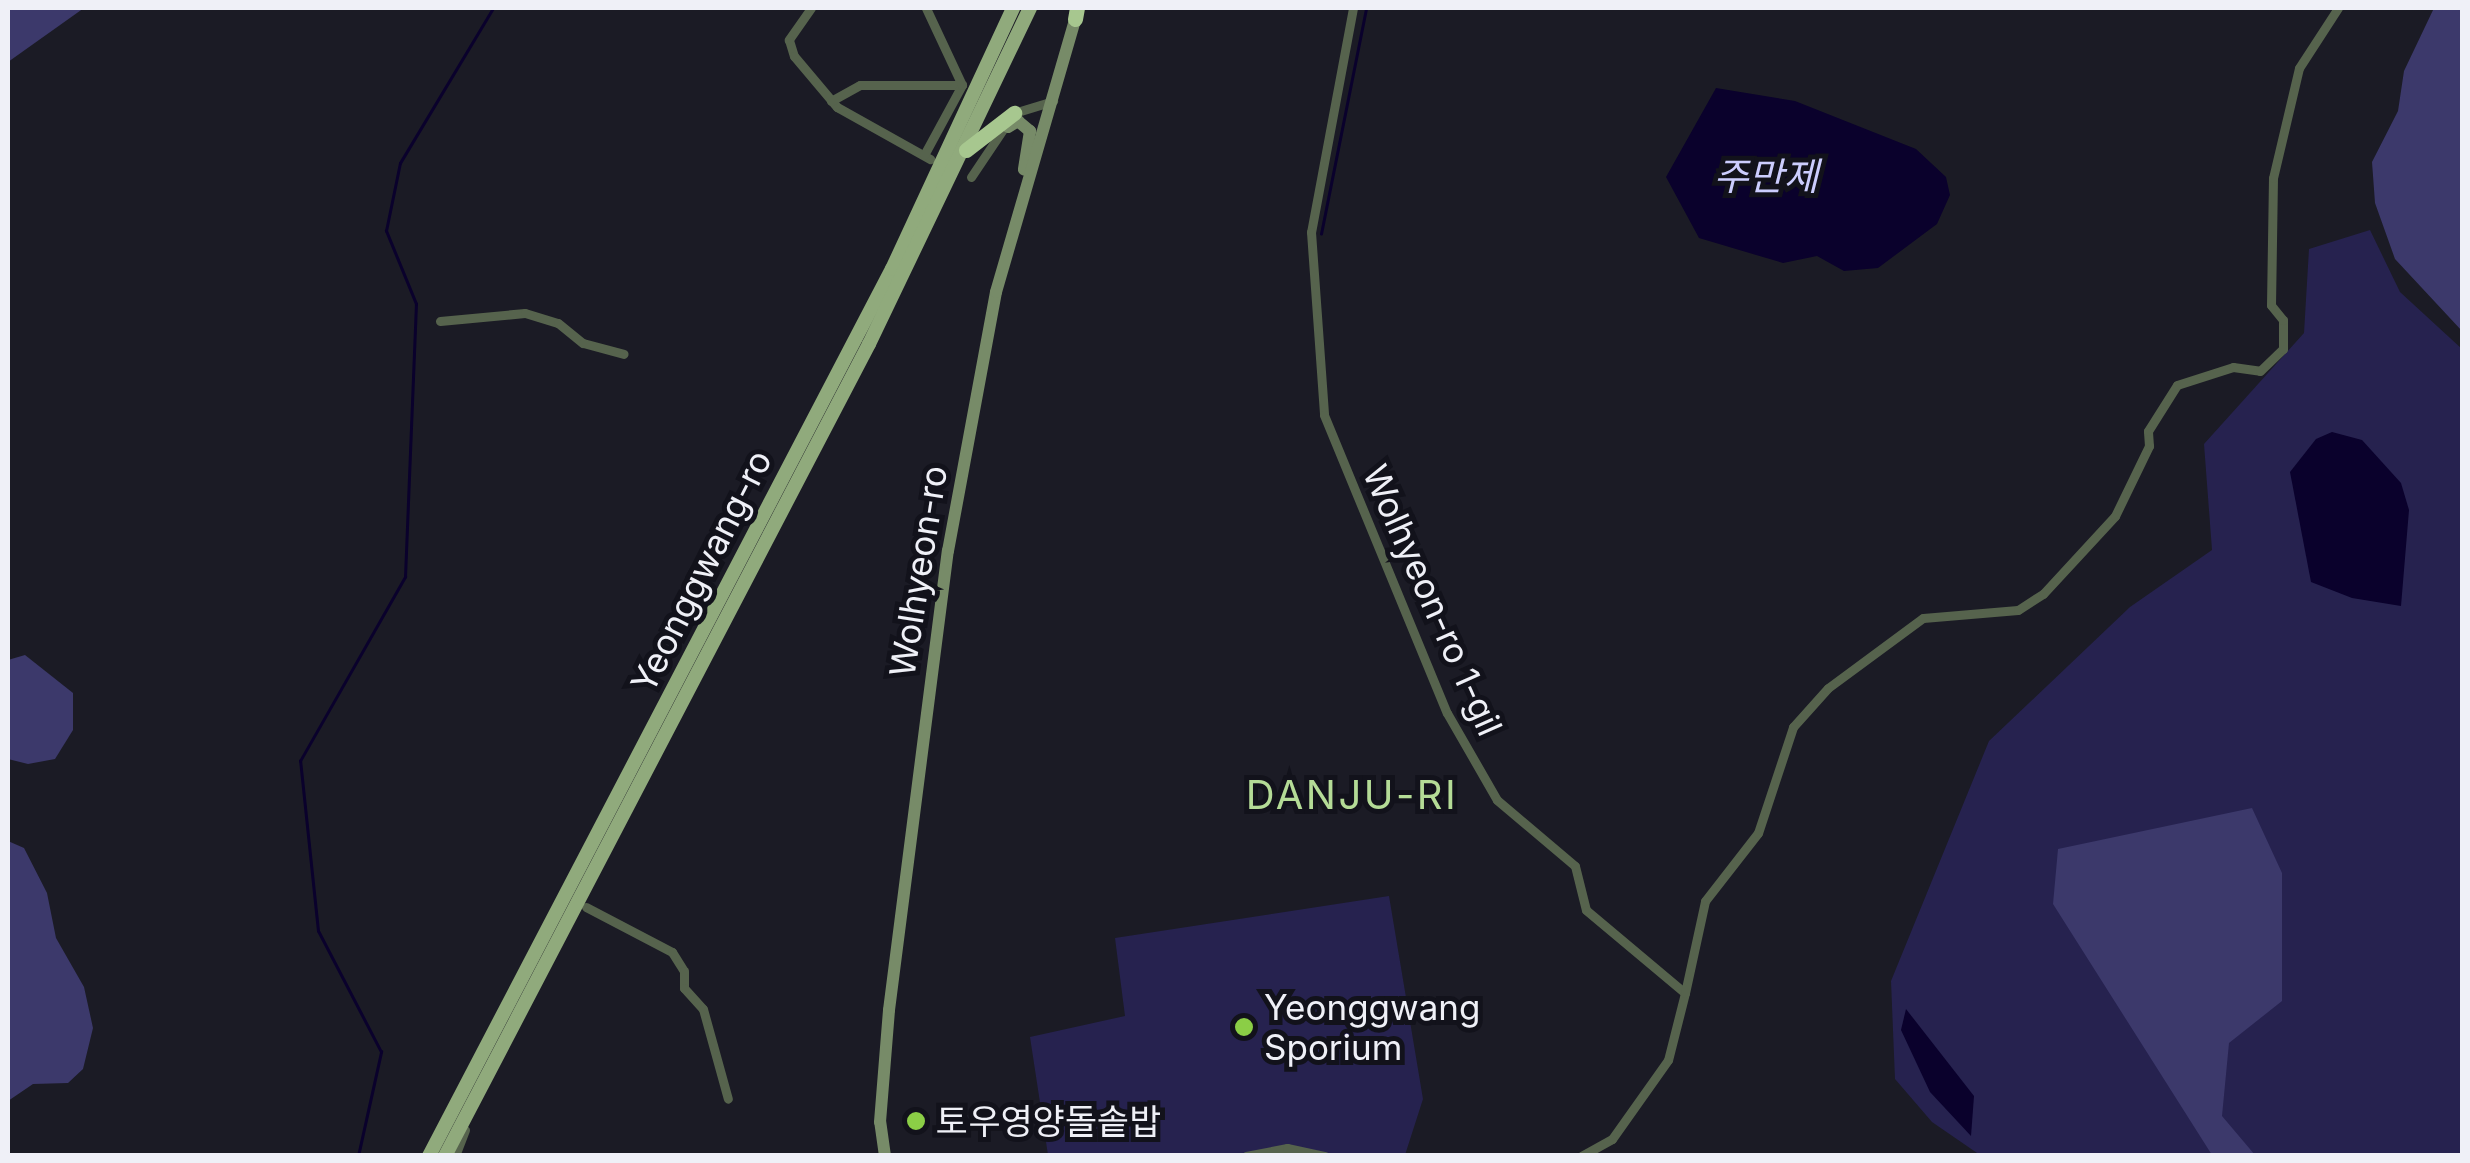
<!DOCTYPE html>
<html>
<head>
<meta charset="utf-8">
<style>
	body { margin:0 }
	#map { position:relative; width:2470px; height:1163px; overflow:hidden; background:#1b1b25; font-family:Inter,"Noto Sans KR",sans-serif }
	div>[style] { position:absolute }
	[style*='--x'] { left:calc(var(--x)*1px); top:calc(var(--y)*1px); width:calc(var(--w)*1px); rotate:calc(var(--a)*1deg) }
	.green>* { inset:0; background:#26224f }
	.forest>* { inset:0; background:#3c396b }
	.water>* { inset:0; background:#0a012c }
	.stream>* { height:2.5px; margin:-1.25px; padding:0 1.25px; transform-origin:1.25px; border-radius:1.25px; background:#0a012c }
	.street>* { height:9px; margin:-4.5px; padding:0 4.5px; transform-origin:4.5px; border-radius:4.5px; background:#56634d }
	.secondary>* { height:12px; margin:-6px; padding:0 6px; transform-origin:6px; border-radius:6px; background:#778b68 }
	.primary>* { height:14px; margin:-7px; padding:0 7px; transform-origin:7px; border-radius:7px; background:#90aa7c }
	.highway>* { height:15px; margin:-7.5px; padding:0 7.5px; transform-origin:7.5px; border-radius:7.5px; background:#a7c78f }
	.dots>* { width:28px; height:28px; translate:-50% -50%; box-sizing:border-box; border:5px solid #12121b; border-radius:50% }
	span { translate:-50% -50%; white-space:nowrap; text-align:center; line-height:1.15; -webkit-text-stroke:10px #12121b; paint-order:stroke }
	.street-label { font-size:35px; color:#eff0f7 }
	.poi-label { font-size:35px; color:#eff0f7 }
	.left { translate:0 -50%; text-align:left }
	.water-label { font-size:38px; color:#cccdfe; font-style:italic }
	.quarter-label { font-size:40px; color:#b4db96; letter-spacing:2.5px }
	.frame { position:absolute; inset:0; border:10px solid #eff0f7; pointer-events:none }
</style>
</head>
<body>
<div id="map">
	<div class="green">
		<div style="clip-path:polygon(2370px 230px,2400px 292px,2462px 349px,2462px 1155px,1980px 1155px,1932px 1122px,1895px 1079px,1891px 981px,1989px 741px,2130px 607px,2212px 550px,2204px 444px,2304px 333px,2309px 249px)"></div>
		<div style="clip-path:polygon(1389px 896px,1423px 1099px,1405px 1155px,1048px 1155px,1030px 1037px,1125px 1016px,1115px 938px)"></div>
	</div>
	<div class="forest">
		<div style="clip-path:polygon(8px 8px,84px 8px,8px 62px)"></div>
		<div style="clip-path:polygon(2434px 8px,2462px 8px,2462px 331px,2395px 259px,2375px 203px,2372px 162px,2398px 111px,2404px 71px)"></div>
		<div style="clip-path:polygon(25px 655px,73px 693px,73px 730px,55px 759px,28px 764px,8px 759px,8px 660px)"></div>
		<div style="clip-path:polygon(2252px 808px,2282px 873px,2282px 1001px,2229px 1043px,2222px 1116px,2255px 1155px,2212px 1155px,2053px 904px,2058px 849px)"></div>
		<div style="clip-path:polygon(8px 841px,24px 848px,47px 893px,56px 938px,84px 987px,93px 1028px,83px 1069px,68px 1083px,33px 1084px,8px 1101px)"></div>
	</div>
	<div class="water">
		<div style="clip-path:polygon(1716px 88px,1795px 101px,1916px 149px,1946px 177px,1950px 195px,1937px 224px,1878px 268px,1844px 271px,1817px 256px,1783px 263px,1699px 238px,1666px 177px)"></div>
		<div style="clip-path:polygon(2332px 432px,2362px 440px,2401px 483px,2409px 510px,2401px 606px,2352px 598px,2311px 582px,2290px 472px,2316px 439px)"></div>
		<div style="clip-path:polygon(1906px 1009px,1974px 1096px,1971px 1136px,1930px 1092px,1901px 1030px)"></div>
	</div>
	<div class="stream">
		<div style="--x:1321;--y:234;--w:230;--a:-78.7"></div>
		<div style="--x:358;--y:1156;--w:107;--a:-77.5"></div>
		<div style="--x:381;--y:1052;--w:136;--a:-117.5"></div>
		<div style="--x:318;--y:931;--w:171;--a:-96"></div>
		<div style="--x:300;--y:761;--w:212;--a:-60.3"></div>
		<div style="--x:405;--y:577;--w:273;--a:-87.7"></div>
		<div style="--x:416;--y:304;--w:79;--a:-112.3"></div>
		<div style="--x:386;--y:231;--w:69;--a:-78.4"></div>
		<div style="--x:400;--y:163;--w:181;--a:-59"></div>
	</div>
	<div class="street">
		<div style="--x:811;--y:8;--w:39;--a:125"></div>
		<div style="--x:789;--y:40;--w:17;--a:73"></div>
		<div style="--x:794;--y:56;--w:67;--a:49.9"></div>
		<div style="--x:837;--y:107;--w:107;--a:29.2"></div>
		<div style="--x:1353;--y:8;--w:228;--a:100.6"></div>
		<div style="--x:1311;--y:232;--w:183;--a:85.9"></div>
		<div style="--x:1324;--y:415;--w:322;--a:67.6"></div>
		<div style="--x:1447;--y:713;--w:100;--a:60.1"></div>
		<div style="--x:1497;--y:800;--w:102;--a:40.2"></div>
		<div style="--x:1575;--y:866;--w:45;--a:76"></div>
		<div style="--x:1586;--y:910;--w:129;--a:40"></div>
		<div style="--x:1685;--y:993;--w:69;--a:104.2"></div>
		<div style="--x:1668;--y:1060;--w:97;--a:125.3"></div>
		<div style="--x:1612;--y:1139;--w:35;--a:151"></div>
		<div style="--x:831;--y:101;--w:33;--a:-29"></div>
		<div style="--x:860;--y:85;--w:102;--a:0"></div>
		<div style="--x:924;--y:155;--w:80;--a:-61.5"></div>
		<div style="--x:962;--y:85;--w:85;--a:-115.1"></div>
		<div style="--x:971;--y:177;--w:77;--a:-56.1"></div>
		<div style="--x:1014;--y:113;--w:41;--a:-17.1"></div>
		<div style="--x:440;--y:321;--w:85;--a:-5.4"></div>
		<div style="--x:525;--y:313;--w:34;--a:17"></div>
		<div style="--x:558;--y:323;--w:32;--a:39"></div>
		<div style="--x:583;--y:343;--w:42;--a:15"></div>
		<div style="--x:586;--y:907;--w:97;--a:27.6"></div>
		<div style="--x:672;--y:952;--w:22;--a:58"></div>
		<div style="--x:684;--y:971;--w:17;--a:90"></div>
		<div style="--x:684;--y:988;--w:28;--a:48"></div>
		<div style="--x:703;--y:1009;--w:93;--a:74.5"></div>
		<div style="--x:1685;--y:993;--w:94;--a:-77.7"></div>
		<div style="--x:1705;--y:901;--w:86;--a:-52.1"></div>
		<div style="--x:1758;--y:833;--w:112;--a:-71.7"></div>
		<div style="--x:1793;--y:727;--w:52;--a:-48.1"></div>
		<div style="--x:1828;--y:688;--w:118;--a:-36.4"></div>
		<div style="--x:1923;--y:618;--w:95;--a:-4.8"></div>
		<div style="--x:2018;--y:610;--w:30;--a:-33"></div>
		<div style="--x:2043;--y:594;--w:106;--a:-47.3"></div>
		<div style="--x:2115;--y:516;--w:78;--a:-64.1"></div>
		<div style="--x:2149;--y:446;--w:15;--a:-94"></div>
		<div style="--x:2148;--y:431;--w:54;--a:-57.8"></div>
		<div style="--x:2177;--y:385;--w:59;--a:-17.8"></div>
		<div style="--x:2233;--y:367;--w:27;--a:8"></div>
		<div style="--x:2260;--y:371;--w:32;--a:-44"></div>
		<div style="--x:2283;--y:349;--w:29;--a:-90"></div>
		<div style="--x:2283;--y:320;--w:19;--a:-129"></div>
		<div style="--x:2271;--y:305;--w:127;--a:-89.1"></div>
		<div style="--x:2273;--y:178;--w:113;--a:-76.7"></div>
		<div style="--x:2299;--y:68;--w:72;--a:-57"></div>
		<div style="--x:455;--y:1156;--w:28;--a:-69"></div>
		<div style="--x:1246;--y:1156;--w:42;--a:-11"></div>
		<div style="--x:1287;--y:1148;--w:39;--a:12"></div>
	</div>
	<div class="secondary">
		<div style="--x:1008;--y:127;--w:12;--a:-31"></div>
		<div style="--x:1018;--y:121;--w:16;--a:40"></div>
		<div style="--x:1030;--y:131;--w:39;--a:99"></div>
		<div style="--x:885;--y:1156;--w:34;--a:-98"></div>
		<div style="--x:880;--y:1122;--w:112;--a:-85.4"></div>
		<div style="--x:889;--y:1010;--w:463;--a:-82.7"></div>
		<div style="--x:948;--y:551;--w:263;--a:-79.5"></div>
		<div style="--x:996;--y:292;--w:290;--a:-73.8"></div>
	</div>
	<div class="primary">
		<div style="--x:429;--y:1156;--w:1001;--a:-62.44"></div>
		<div style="--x:892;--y:269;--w:288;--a:-65.1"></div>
		<div style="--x:445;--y:1156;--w:916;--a:-62.43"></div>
		<div style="--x:869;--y:344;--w:373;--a:-64.4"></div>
	</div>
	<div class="highway">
		<div style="--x:1075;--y:19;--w:11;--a:-80"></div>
		<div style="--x:966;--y:150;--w:61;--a:-37.6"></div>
	</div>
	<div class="dots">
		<div style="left:1244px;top:1027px;background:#8bce46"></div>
		<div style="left:916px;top:1121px;background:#8bce46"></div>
	</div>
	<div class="street-label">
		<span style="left:701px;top:571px;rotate:-63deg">Yeonggwang-ro</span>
		<span style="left:918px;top:571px;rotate:-81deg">Wolhyeon-ro</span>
		<span style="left:1433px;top:600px;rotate:66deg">Wolhyeon-ro 1-gil</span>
	</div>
	<div class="poi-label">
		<span class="left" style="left:1264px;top:1027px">Yeonggwang<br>Sporium</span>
		<span class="left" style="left:936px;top:1121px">토우영양돌솥밥</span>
	</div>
	<div class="water-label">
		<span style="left:1766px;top:177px">주만제</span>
	</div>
	<div class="quarter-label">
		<span style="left:1352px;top:795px">DANJU-RI</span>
	</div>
	<div class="frame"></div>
</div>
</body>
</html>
